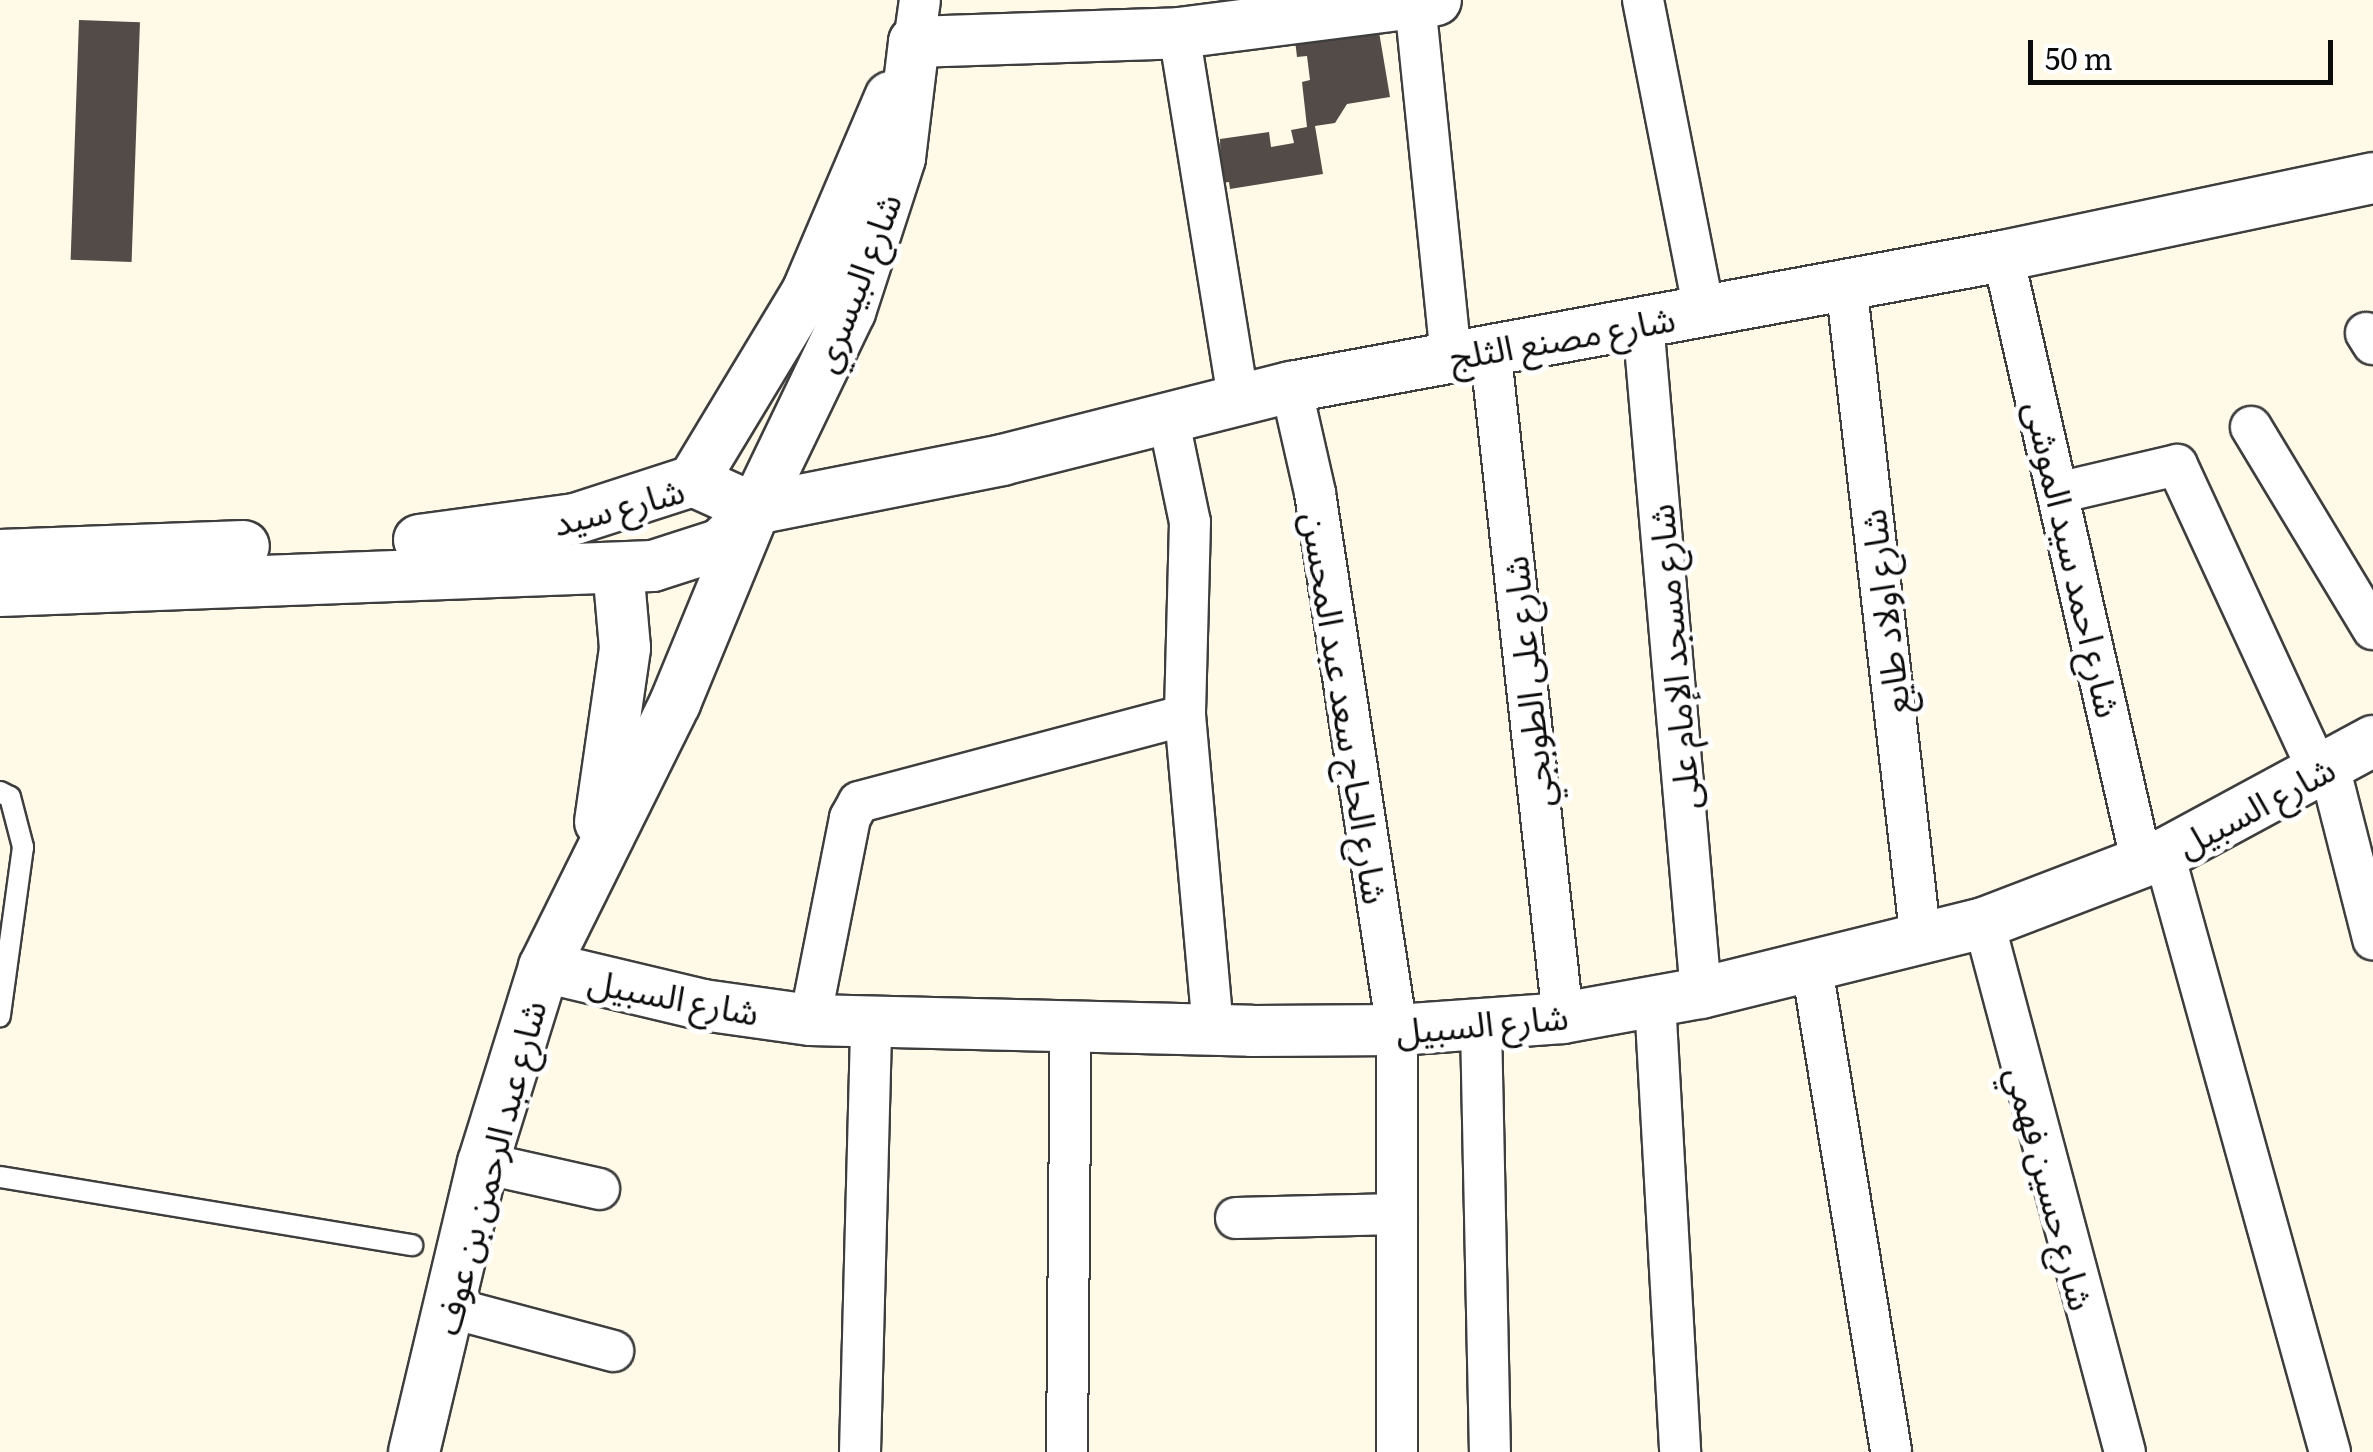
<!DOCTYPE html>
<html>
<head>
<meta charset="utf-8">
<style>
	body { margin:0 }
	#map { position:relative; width:2373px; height:1452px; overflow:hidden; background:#fffae8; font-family:Literata,"Noto Sans Arabic",serif }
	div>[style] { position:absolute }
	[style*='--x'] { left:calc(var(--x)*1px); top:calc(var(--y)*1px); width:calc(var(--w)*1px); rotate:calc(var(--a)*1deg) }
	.building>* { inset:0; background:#534b47; transform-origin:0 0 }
	.roads { filter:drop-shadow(2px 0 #3e3e3e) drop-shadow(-2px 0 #3e3e3e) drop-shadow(0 2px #3e3e3e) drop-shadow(0 -2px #3e3e3e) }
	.service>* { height:20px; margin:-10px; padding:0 10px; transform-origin:10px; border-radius:10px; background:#fff }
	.minor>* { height:40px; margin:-20px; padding:0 20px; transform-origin:20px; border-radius:20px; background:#fff }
	.tertiary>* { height:50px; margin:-25px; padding:0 25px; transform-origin:25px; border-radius:25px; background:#fff }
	span { translate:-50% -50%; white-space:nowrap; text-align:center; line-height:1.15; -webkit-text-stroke:10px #fff; paint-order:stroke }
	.street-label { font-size:35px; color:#0b0b0b }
	.scale { position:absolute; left:2028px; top:40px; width:305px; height:45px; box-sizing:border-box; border:5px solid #0b0b0b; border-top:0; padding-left:12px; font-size:30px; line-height:35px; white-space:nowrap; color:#0b0b0b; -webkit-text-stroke:8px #fff; paint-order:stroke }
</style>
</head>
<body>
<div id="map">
	<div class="building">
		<div style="clip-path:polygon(1376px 14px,1390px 97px,1347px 104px,1335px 123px,1315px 126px,1323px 174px,1230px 189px,1229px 182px,1221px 183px,1220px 139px,1269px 132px,1271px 147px,1294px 143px,1291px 130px,1307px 127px,1302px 82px,1310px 80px,1307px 56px,1297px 57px,1294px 32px)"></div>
		<div style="left:79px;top:20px;width:61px;height:240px;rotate:2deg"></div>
	</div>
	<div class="roads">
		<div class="service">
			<div style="--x:0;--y:792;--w:11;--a:27"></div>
			<div style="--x:10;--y:797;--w:52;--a:75.4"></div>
			<div style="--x:23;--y:847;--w:171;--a:97.8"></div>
			<div style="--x:0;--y:1177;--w:418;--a:9.4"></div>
		</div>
		<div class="minor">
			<div style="--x:1643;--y:0;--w:317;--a:78.9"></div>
			<div style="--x:1415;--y:3;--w:354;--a:84.2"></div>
			<div style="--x:1179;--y:33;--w:370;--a:80.8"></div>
			<div style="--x:914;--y:42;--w:42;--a:-81.9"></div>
			<div style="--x:2003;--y:256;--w:624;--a:77.12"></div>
			<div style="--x:1846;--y:283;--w:662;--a:83.5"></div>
			<div style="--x:1643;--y:322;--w:674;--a:85.06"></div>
			<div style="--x:2366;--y:333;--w:13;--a:58"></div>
			<div style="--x:1490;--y:347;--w:675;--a:83.79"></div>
			<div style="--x:1291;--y:387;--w:109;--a:77.2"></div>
			<div style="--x:1315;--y:493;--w:543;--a:81.32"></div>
			<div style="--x:1397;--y:1030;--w:422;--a:90"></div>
			<div style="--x:1168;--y:417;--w:107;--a:78.2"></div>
			<div style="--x:1190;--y:522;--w:193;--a:91.5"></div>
			<div style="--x:1185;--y:715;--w:316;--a:84.9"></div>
			<div style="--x:2251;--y:427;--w:236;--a:58.9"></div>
			<div style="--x:2062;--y:492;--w:118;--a:-13.2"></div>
			<div style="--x:2177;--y:465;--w:339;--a:65.2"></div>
			<div style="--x:2329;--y:766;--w:179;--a:75.7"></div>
			<div style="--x:2164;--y:854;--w:621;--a:74.49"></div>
			<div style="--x:1984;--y:923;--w:547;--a:75.08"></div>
			<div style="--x:1812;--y:968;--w:490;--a:80.7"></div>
			<div style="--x:1655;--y:1001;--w:452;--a:86.8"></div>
			<div style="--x:810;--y:1020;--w:206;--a:-78.8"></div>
			<div style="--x:850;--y:818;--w:18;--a:-61"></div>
			<div style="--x:859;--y:802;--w:337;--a:-14.9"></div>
			<div style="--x:1481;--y:1025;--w:427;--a:88.8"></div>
			<div style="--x:483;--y:1163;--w:119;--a:12.6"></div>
			<div style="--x:1236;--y:1218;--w:161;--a:-1.4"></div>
			<div style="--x:448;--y:1307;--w:171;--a:14.9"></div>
			<div style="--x:860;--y:1452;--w:431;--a:-88.5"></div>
			<div style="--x:1067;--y:1452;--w:425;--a:-89.5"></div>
		</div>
		<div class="tertiary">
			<div style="--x:914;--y:42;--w:265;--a:-1.9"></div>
			<div style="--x:1179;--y:33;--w:259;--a:-7.3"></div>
			<div style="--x:693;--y:481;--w:221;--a:-58.9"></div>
			<div style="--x:807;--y:292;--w:212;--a:-66.9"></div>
			<div style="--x:755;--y:509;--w:252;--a:-11.2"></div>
			<div style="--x:1002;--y:460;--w:298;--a:-14.2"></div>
			<div style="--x:1291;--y:387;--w:724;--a:-10.43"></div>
			<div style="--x:2003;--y:256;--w:378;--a:-11.9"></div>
			<div style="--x:419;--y:540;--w:157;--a:-7.7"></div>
			<div style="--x:575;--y:519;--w:124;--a:-17.9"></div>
			<div style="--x:693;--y:481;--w:68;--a:24.3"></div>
			<div style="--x:0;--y:555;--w:244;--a:-2.1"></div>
			<div style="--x:0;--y:591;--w:653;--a:-2.19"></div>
			<div style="--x:653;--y:566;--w:71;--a:-17.9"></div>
			<div style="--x:721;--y:544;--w:44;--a:-45"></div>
			<div style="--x:600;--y:822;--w:176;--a:-81.8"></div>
			<div style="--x:625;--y:648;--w:80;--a:-95"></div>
			<div style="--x:544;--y:967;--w:163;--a:13.4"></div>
			<div style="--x:703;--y:1005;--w:108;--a:8"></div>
			<div style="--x:810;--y:1020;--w:442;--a:1.4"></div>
			<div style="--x:1252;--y:1031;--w:145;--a:-0.4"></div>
			<div style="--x:1397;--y:1030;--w:166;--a:-4.1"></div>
			<div style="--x:1563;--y:1018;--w:140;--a:-10.3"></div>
			<div style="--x:1701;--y:993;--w:292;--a:-13.9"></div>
			<div style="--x:1984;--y:923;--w:193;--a:-21"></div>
			<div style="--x:2164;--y:854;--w:238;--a:-28.4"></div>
			<div style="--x:414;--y:1452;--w:297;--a:-76.6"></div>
			<div style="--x:483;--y:1163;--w:205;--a:-72.7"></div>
			<div style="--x:544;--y:967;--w:295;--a:-63.6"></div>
			<div style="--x:675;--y:703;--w:210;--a:-67.6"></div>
			<div style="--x:755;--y:509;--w:219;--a:-64.3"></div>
			<div style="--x:850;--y:312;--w:162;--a:-72"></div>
			<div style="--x:900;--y:158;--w:117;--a:-83.1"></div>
		</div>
	</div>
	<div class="street-label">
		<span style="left:855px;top:282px;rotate:-69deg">شارع البيسري</span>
		<span style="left:1562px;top:336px;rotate:-10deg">شارع مصنع الثلج</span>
		<span style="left:618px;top:505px;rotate:-15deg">شارع سيد</span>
		<span style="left:2075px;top:559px;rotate:77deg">شارع احمد سيد الموشى</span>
		<span style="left:1883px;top:612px;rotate:-97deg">شارع اولاد طايع</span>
		<span style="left:1672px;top:657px;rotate:-95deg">شارع مسجد الإمام على</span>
		<span style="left:1526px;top:682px;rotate:-96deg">شارع على الطوبجي</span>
		<span style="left:1347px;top:708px;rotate:81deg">شارع الحاج سعد عبد المحسن</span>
		<span style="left:2255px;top:805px;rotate:-28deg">شارع السبيل</span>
		<span style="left:674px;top:995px;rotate:11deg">شارع السبيل</span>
		<span style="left:1482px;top:1022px;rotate:-5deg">شارع السبيل</span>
		<span style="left:488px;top:1167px;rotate:-75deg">شارع عبد الرحمن بن عوف</span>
		<span style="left:2052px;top:1188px;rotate:75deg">شارع حسين فهمي</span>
	</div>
	<div class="scale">50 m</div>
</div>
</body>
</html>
